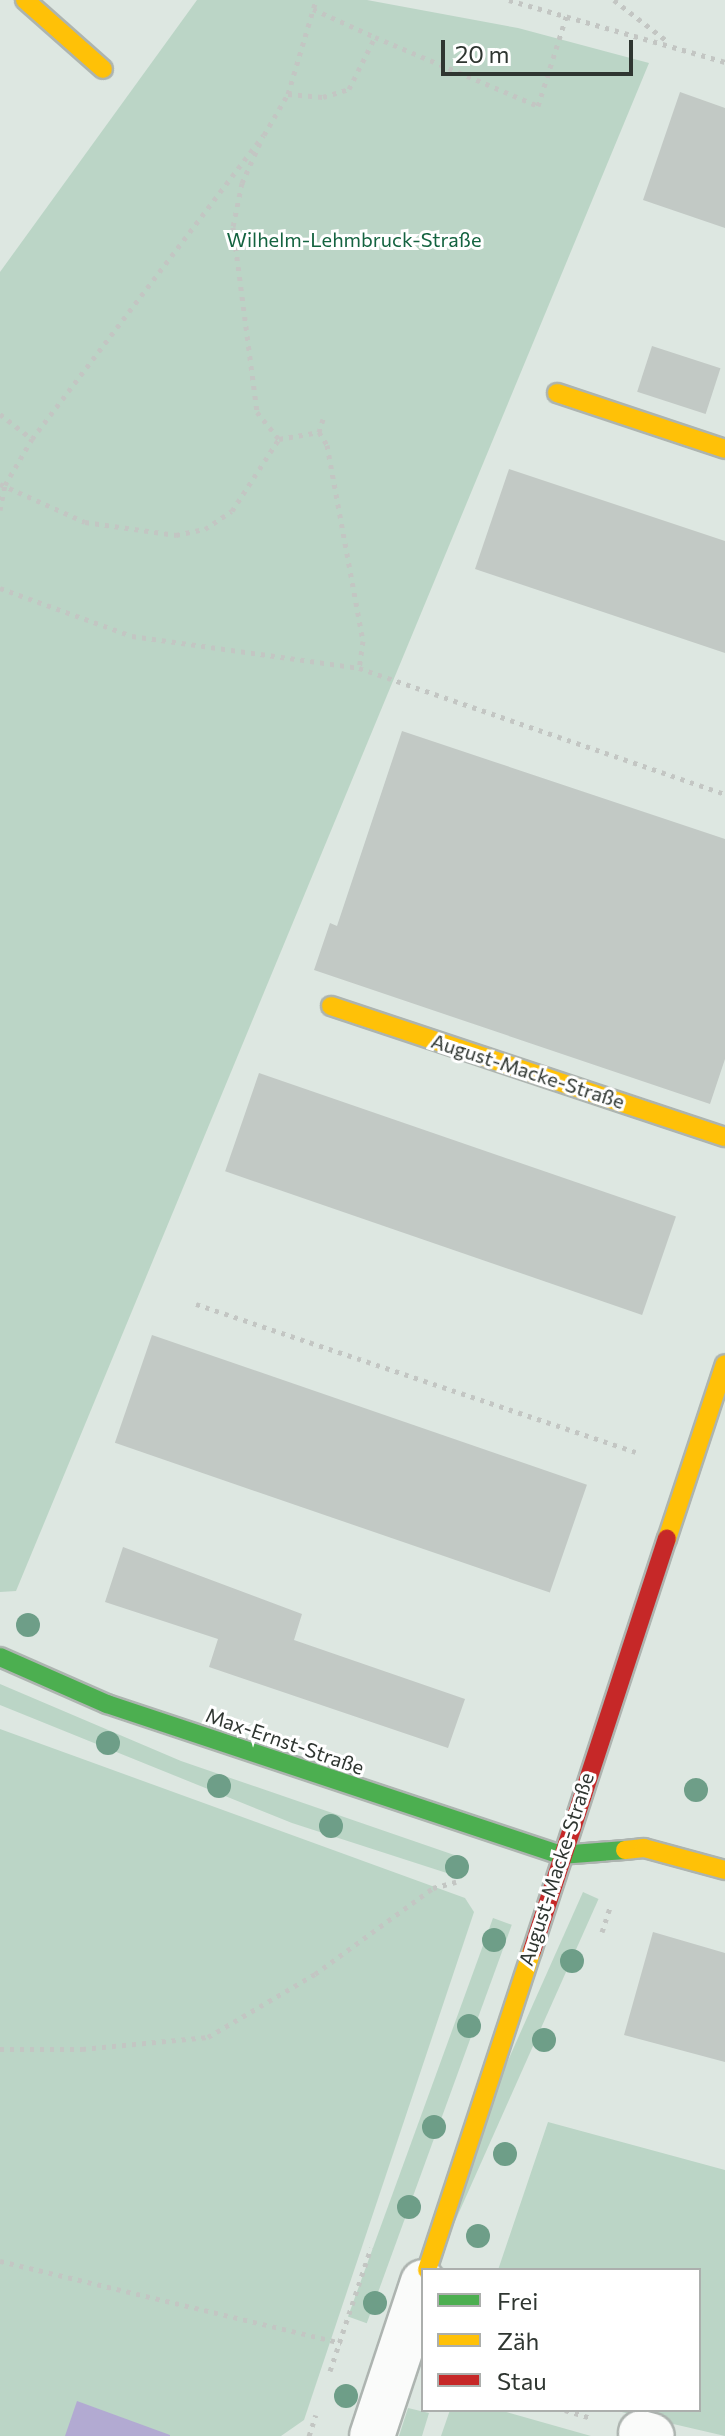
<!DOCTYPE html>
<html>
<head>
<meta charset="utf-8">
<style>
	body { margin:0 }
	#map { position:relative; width:725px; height:2436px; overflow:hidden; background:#dde7e1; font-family:Commissioner,sans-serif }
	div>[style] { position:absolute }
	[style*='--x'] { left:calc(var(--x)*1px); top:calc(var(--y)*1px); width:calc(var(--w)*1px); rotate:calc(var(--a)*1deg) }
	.green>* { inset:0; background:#bbd5c6; transform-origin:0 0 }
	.water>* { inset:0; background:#b2aad2 }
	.building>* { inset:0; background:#c2c9c5; transform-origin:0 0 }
	.path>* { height:5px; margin-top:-2.5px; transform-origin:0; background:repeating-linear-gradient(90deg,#c3c6c3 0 4px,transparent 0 10px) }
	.roads { filter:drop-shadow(2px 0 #adb4b0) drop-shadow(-2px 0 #adb4b0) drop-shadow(0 2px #adb4b0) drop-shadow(0 -2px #adb4b0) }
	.street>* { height:44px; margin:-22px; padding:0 22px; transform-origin:22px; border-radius:22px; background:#fafbfa }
	.fast>* { height:18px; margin:-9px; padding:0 9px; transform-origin:9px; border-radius:9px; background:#4caf50 }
	.slow>* { height:18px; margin:-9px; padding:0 9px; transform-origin:9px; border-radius:9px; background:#ffc107 }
	.jam>* { height:18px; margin:-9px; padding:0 9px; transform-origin:9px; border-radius:9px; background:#c62828 }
	.trees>* { width:24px; height:24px; margin:-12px; border-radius:50%; background:#6e9e88 }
	span { translate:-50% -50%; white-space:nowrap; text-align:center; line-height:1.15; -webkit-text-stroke:6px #fff; paint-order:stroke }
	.park-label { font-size:20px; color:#146340 }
	.street-label { font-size:20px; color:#2f3631 }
	.legend { position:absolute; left:421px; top:2268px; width:280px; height:144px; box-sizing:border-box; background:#fff; border:2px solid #acafad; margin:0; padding:10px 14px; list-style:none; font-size:24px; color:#2f3631 }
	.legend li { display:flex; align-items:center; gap:16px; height:40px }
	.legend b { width:40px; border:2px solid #acafad }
	.scale { position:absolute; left:441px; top:40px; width:192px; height:36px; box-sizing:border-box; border:4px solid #2f3631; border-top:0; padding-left:10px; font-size:24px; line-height:28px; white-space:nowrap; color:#2f3631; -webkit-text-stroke:6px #fff; paint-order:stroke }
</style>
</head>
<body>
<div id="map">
	<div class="green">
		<div style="clip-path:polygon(197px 0,367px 0,518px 28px,649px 63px,16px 1591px,0 1592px,0 272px)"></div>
		<div style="clip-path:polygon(0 1684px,181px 1761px,463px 1858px,456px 1876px,292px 1823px,0 1705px)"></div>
		<div style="clip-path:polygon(0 1729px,465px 1898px,474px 1912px,304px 2420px,281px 2436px,0 2436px)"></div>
		<div style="left:583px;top:1892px;width:17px;height:399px;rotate:24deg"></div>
		<div style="left:493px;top:1918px;width:20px;height:424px;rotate:20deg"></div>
		<div style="clip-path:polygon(548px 2122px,725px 2170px,725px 2436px,613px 2410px,699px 2410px,699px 2270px,498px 2270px)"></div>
		<div style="clip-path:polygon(408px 2408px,429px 2413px,422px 2436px,399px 2436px)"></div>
		<div style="clip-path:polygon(450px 2410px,499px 2410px,591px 2436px,441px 2436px)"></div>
	</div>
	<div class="water">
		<div style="clip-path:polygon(77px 2401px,170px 2435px,170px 2436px,65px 2436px)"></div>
	</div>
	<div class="building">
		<div style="clip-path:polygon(680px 92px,725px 108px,725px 228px,643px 200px)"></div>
		<div style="left:652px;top:346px;width:72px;height:48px;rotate:18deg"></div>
		<div style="clip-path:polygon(509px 469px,725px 541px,725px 653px,475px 569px)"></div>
		<div style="clip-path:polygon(402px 731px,725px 839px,725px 1059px,710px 1104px,314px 970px,330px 923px,337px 926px)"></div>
		<div style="left:259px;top:1073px;width:441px;height:104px;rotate:19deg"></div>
		<div style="left:152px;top:1335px;width:460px;height:114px;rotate:19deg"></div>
		<div style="clip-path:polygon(123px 1547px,302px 1614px,294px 1640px,465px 1699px,448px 1748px,209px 1667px,218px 1639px,105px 1602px)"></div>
		<div style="clip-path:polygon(653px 1932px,725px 1953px,725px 2062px,624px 2035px)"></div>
	</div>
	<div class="path">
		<div style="--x:509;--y:0;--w:225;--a:16"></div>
		<div style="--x:614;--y:0;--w:67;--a:37.7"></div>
		<div style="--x:313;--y:9;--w:68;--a:24.3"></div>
		<div style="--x:288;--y:94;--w:35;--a:5"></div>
		<div style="--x:323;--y:97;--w:27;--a:-17"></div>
		<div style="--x:349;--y:89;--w:58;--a:-63.4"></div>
		<div style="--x:375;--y:37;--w:177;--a:22.9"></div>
		<div style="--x:538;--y:106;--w:96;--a:-72.5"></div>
		<div style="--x:260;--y:143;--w:44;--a:114.2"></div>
		<div style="--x:242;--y:183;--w:45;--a:101.6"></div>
		<div style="--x:233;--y:227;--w:187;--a:82.6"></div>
		<div style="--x:257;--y:412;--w:35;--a:51"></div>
		<div style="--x:279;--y:439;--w:41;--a:-9.9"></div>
		<div style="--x:0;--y:414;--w:41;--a:38"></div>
		<div style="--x:323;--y:419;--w:14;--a:107"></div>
		<div style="--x:319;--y:432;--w:15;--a:58"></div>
		<div style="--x:327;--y:445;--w:199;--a:79.6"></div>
		<div style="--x:363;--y:641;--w:27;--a:98"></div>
		<div style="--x:0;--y:484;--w:93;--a:24.1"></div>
		<div style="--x:85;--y:522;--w:92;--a:8.1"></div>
		<div style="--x:176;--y:535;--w:30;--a:-12"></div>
		<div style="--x:205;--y:529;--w:32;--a:-34"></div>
		<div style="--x:232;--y:511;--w:86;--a:-56.9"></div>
		<div style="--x:0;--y:510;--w:25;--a:-79"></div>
		<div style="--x:5;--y:485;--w:53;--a:-59.6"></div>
		<div style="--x:32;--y:439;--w:382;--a:-52.7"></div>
		<div style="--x:264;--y:135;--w:48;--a:-59.7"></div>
		<div style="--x:288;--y:94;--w:98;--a:-73.4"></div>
		<div style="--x:0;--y:588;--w:140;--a:20"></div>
		<div style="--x:132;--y:636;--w:229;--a:8"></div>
		<div style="--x:359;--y:668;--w:387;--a:19"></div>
		<div style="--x:196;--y:1304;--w:464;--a:18.6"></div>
		<div style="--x:602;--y:1932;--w:26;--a:-72"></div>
		<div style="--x:0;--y:2049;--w:82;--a:0"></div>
		<div style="--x:82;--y:2049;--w:127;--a:-5.4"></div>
		<div style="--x:208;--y:2037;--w:124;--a:-30.5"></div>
		<div style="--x:315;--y:1974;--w:146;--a:-36.1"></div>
		<div style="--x:433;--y:1888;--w:24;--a:-15"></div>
		<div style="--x:0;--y:2261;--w:351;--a:13.5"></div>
		<div style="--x:330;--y:2371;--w:130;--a:-71.6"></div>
		<div style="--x:565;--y:2410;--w:27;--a:17"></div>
		<div style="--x:309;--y:2436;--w:22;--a:-72"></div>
	</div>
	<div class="roads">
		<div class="street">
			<div style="--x:641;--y:2433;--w:11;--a:15"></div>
			<div style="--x:372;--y:2436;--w:162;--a:-71.7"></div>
		</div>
		<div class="fast">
			<div style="--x:0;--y:1657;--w:117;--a:23.7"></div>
			<div style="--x:107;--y:1704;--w:478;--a:18.4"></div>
			<div style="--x:560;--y:1855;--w:65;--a:-4.4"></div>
		</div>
		<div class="slow">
			<div style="--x:25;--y:0;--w:104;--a:41.5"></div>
			<div style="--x:557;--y:393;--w:177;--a:18.4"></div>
			<div style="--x:331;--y:1006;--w:415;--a:18.4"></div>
			<div style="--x:667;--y:1539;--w:184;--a:-71.7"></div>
			<div style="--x:625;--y:1850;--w:19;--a:-6"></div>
			<div style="--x:644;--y:1848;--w:84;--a:15.2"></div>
			<div style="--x:427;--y:2270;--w:336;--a:-71.8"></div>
		</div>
		<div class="jam">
			<div style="--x:532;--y:1951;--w:434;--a:-71.9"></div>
		</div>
	</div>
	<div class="trees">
		<div style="left:28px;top:1625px"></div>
		<div style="left:108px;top:1743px"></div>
		<div style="left:219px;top:1786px"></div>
		<div style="left:696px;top:1790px"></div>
		<div style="left:331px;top:1826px"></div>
		<div style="left:457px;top:1867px"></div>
		<div style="left:494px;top:1940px"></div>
		<div style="left:572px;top:1961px"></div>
		<div style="left:469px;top:2026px"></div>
		<div style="left:544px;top:2040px"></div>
		<div style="left:434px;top:2127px"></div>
		<div style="left:505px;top:2154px"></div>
		<div style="left:409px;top:2207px"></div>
		<div style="left:478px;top:2236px"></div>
		<div style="left:375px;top:2303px"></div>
		<div style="left:346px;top:2396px"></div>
	</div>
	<div class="park-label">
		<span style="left:354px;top:239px">Wilhelm-Lehmbruck-Straße</span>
	</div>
	<div class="street-label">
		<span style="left:528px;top:1071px;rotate:18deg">August-Macke-Straße</span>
		<span style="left:285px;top:1741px;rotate:19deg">Max-Ernst-Straße</span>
		<span style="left:556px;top:1869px;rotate:-72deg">August-Macke-Straße</span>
	</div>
	<ul class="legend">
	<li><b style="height:10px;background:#4caf50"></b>Frei</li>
	<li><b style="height:10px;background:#ffc107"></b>Zäh</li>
	<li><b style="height:10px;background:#c62828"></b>Stau</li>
	</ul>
	<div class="scale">20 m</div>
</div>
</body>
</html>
